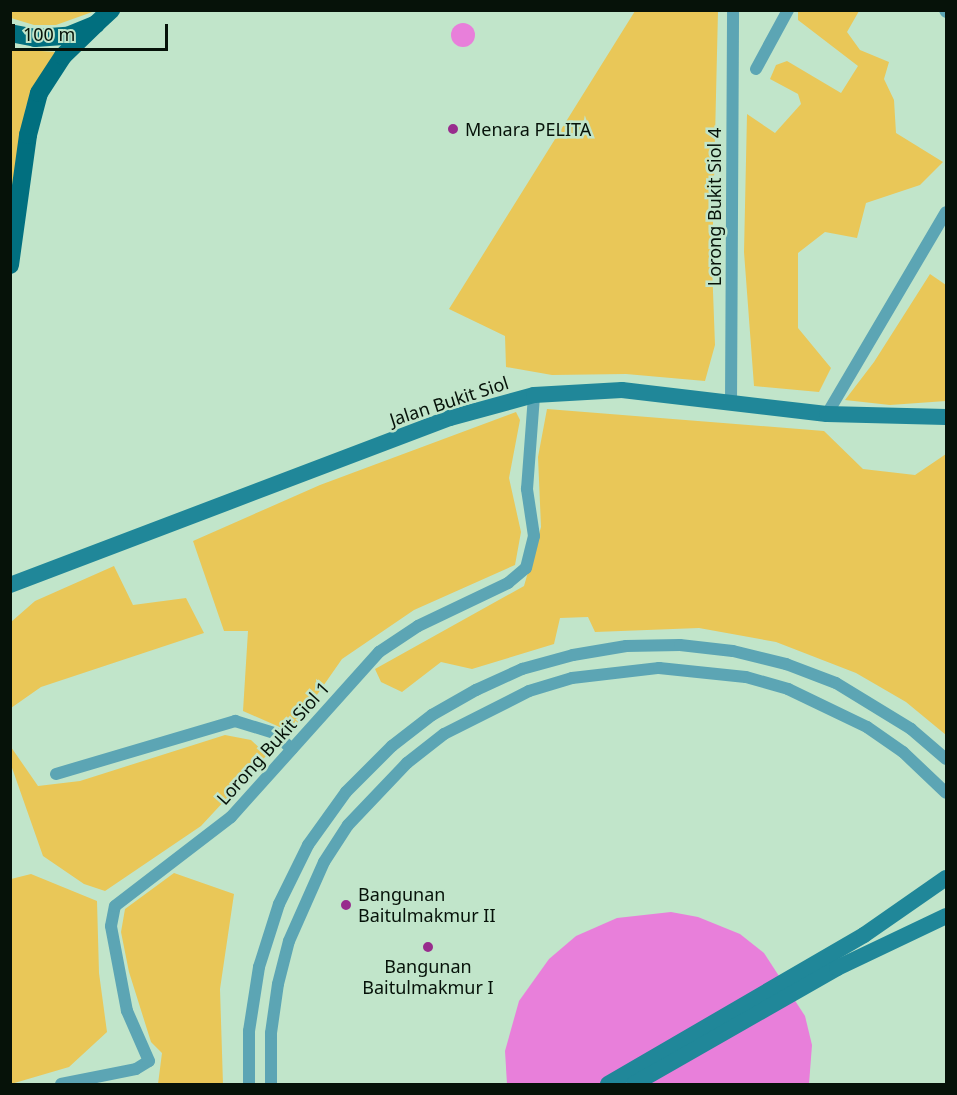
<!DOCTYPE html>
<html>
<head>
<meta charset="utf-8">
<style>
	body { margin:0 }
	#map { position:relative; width:957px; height:1095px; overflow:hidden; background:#c1e5ca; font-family:"Noto Sans",sans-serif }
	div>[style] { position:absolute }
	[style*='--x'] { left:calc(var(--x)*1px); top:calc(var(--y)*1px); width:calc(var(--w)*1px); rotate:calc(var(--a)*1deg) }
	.green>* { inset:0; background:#e9c758 }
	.water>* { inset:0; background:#e87fda }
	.round { border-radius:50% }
	.street>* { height:12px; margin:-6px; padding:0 6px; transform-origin:6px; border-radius:6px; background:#5ca5b4 }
	.secondary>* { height:16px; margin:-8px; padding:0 8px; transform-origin:8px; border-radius:8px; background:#208799 }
	.primary>* { height:18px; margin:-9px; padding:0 9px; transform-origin:9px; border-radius:9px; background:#016f7f }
	.dots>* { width:16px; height:16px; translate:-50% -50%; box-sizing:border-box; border:3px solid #c1e5ca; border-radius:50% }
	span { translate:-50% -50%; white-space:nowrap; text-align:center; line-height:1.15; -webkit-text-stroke:5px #c1e5ca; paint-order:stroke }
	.poi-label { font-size:18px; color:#061209 }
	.left { translate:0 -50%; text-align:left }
	.street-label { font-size:18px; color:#061209 }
	.frame { position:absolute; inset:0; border:12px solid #061209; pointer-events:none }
	.scale { position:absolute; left:12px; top:24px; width:156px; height:27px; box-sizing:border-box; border:3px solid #061209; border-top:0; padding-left:8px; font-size:18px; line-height:21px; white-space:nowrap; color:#061209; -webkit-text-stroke:4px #c1e5ca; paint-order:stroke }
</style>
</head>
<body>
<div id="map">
	<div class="green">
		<div style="clip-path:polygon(10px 11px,11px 10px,95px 11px,56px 25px,34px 25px,11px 18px)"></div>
		<div style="clip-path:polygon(635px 11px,718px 11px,712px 265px,715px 345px,705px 381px,626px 374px,552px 375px,506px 367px,505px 336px,449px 309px)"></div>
		<div style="clip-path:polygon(798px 11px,859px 11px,847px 32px,860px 50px,889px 62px,884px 79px,894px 100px,896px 133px,943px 162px,920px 185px,866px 203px,857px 238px,825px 232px,798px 253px,798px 328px,831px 368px,819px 392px,754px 386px,744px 252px,747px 114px,775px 133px,801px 104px,798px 94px,770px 79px,776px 65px,787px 61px,841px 93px,858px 66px,798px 20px)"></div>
		<div style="clip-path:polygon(11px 49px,56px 52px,26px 106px,11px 207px)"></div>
		<div style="clip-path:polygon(930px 274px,946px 285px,946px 401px,890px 405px,845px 400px,874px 362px)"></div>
		<div style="clip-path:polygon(547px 409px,824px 431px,863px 469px,915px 475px,946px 454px,946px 735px,906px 702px,856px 673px,776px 642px,699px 628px,595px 632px,588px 617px,560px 618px,554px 644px,472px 669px,441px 662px,402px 692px,381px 682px,375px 669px,524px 586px,541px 527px,538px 457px)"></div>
		<div style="clip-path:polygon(516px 412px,520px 420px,509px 478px,521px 532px,515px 565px,414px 610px,342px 659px,291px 732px,243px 711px,248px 631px,224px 631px,193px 541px,320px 485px)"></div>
		<div style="clip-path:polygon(114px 566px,133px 605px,186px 598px,204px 633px,41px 687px,11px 708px,11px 622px,35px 601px)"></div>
		<div style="clip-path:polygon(225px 735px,251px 740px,267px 755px,201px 826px,105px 891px,84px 884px,43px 856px,11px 765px,11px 747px,38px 786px,80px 781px)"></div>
		<div style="clip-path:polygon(174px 873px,234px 894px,220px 989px,223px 1084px,158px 1084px,162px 1053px,151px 1042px,129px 972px,121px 932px,125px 909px)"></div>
		<div style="clip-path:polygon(31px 874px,97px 901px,99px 973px,107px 1032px,69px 1067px,11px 1084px,11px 879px)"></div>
	</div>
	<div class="water">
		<div class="round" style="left:451px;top:23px;width:24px;height:24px"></div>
		<div style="clip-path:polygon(671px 912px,698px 917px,740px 934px,764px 953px,805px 1016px,812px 1045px,809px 1084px,507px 1084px,505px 1051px,519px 1001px,549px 959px,576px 936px,617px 918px)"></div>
	</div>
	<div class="street">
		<div style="--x:945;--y:10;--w:2;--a:63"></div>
		<div style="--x:756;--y:69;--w:67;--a:-61.5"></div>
		<div style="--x:731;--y:403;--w:393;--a:-89.7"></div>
		<div style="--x:827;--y:414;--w:234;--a:-59.5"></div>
		<div style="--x:56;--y:774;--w:187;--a:-16.5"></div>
		<div style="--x:235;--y:721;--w:41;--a:17.1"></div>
		<div style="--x:274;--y:733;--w:24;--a:42"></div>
		<div style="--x:61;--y:1084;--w:76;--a:-11.3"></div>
		<div style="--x:136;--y:1069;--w:15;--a:-32"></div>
		<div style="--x:149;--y:1061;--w:55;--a:-113.7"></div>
		<div style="--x:127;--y:1011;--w:86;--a:-100.7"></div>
		<div style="--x:111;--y:926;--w:20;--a:-79"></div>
		<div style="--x:115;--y:906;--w:146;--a:-37.5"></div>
		<div style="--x:231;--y:817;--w:222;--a:-48.1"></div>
		<div style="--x:379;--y:652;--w:47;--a:-33.7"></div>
		<div style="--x:418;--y:626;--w:100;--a:-25.5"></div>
		<div style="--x:508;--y:583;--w:23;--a:-40"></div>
		<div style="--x:526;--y:568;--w:33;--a:-76"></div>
		<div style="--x:534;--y:536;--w:48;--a:-98.5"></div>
		<div style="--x:527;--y:489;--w:94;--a:-85.7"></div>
		<div style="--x:249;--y:1084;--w:53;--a:-90"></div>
		<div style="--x:249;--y:1031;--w:65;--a:-81.1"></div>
		<div style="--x:259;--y:967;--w:66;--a:-72.4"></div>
		<div style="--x:279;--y:904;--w:66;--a:-63.8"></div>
		<div style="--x:308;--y:845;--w:65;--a:-54.4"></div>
		<div style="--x:346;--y:792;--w:65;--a:-45"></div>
		<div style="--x:392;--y:746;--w:51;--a:-37.8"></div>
		<div style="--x:432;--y:715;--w:51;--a:-29.6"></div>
		<div style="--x:476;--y:690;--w:51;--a:-24.5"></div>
		<div style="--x:522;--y:669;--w:53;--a:-15.4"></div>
		<div style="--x:573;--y:655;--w:54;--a:-9.6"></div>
		<div style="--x:626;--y:646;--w:54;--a:-1.1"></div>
		<div style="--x:680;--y:645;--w:53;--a:6.5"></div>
		<div style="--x:733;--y:651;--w:55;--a:13.8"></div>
		<div style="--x:786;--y:664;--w:53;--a:20.8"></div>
		<div style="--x:836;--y:683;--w:88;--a:31.5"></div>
		<div style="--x:911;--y:729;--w:46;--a:40.6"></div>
		<div style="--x:271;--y:1084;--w:51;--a:-90"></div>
		<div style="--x:271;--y:1033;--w:49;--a:-81.9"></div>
		<div style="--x:278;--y:984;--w:44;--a:-75.7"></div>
		<div style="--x:289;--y:941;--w:86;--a:-66.1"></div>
		<div style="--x:324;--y:862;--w:44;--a:-57"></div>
		<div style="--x:348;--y:825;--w:86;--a:-46.4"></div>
		<div style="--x:407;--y:763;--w:47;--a:-38.1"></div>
		<div style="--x:444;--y:734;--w:95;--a:-26.8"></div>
		<div style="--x:529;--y:691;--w:45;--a:-16.8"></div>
		<div style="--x:572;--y:678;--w:88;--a:-6.6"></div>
		<div style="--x:659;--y:668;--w:87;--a:5.9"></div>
		<div style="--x:746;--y:677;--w:44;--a:15.9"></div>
		<div style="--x:788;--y:689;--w:88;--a:25.7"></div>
		<div style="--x:867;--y:727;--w:44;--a:34.8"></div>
		<div style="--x:903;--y:752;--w:59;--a:43.6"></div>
	</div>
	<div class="secondary">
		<div style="--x:10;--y:585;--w:471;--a:-20.8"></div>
		<div style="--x:450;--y:418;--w:87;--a:-15.3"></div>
		<div style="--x:534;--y:395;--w:88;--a:-3.3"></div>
		<div style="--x:622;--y:390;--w:206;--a:6.7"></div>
		<div style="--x:827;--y:414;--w:119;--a:1.4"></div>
		<div style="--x:608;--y:1084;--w:296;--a:-30.2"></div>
		<div style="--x:864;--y:935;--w:100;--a:-34.8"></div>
		<div style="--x:634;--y:1084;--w:234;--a:-29.7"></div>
		<div style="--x:837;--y:968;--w:121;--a:-25.5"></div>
	</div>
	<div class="primary">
		<div style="--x:10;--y:33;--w:25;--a:11"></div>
		<div style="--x:35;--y:38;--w:32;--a:-4"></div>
		<div style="--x:67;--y:36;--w:31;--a:-22"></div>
		<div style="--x:96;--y:24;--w:21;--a:-43"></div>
		<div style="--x:10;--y:265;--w:131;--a:-82.1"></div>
		<div style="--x:28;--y:135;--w:43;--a:-75.3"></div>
		<div style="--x:39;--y:93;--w:44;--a:-57"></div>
		<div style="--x:63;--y:56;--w:46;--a:-44.1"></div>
	</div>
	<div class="dots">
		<div style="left:453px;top:129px;background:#982c8d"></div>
		<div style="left:346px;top:905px;background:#982c8d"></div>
		<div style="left:428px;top:947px;background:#982c8d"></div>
	</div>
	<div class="poi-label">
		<span class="left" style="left:465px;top:129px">Menara PELITA</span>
		<span class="left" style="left:358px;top:905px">Bangunan<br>Baitulmakmur II</span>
		<span style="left:428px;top:977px">Bangunan<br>Baitulmakmur I</span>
	</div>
	<div class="street-label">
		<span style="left:714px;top:207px;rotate:-90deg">Lorong Bukit Siol 4</span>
		<span style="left:449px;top:401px;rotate:-18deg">Jalan Bukit Siol</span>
		<span style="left:273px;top:743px;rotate:-48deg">Lorong Bukit Siol 1</span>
	</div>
	<div class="frame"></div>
	<div class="scale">100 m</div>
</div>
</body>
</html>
